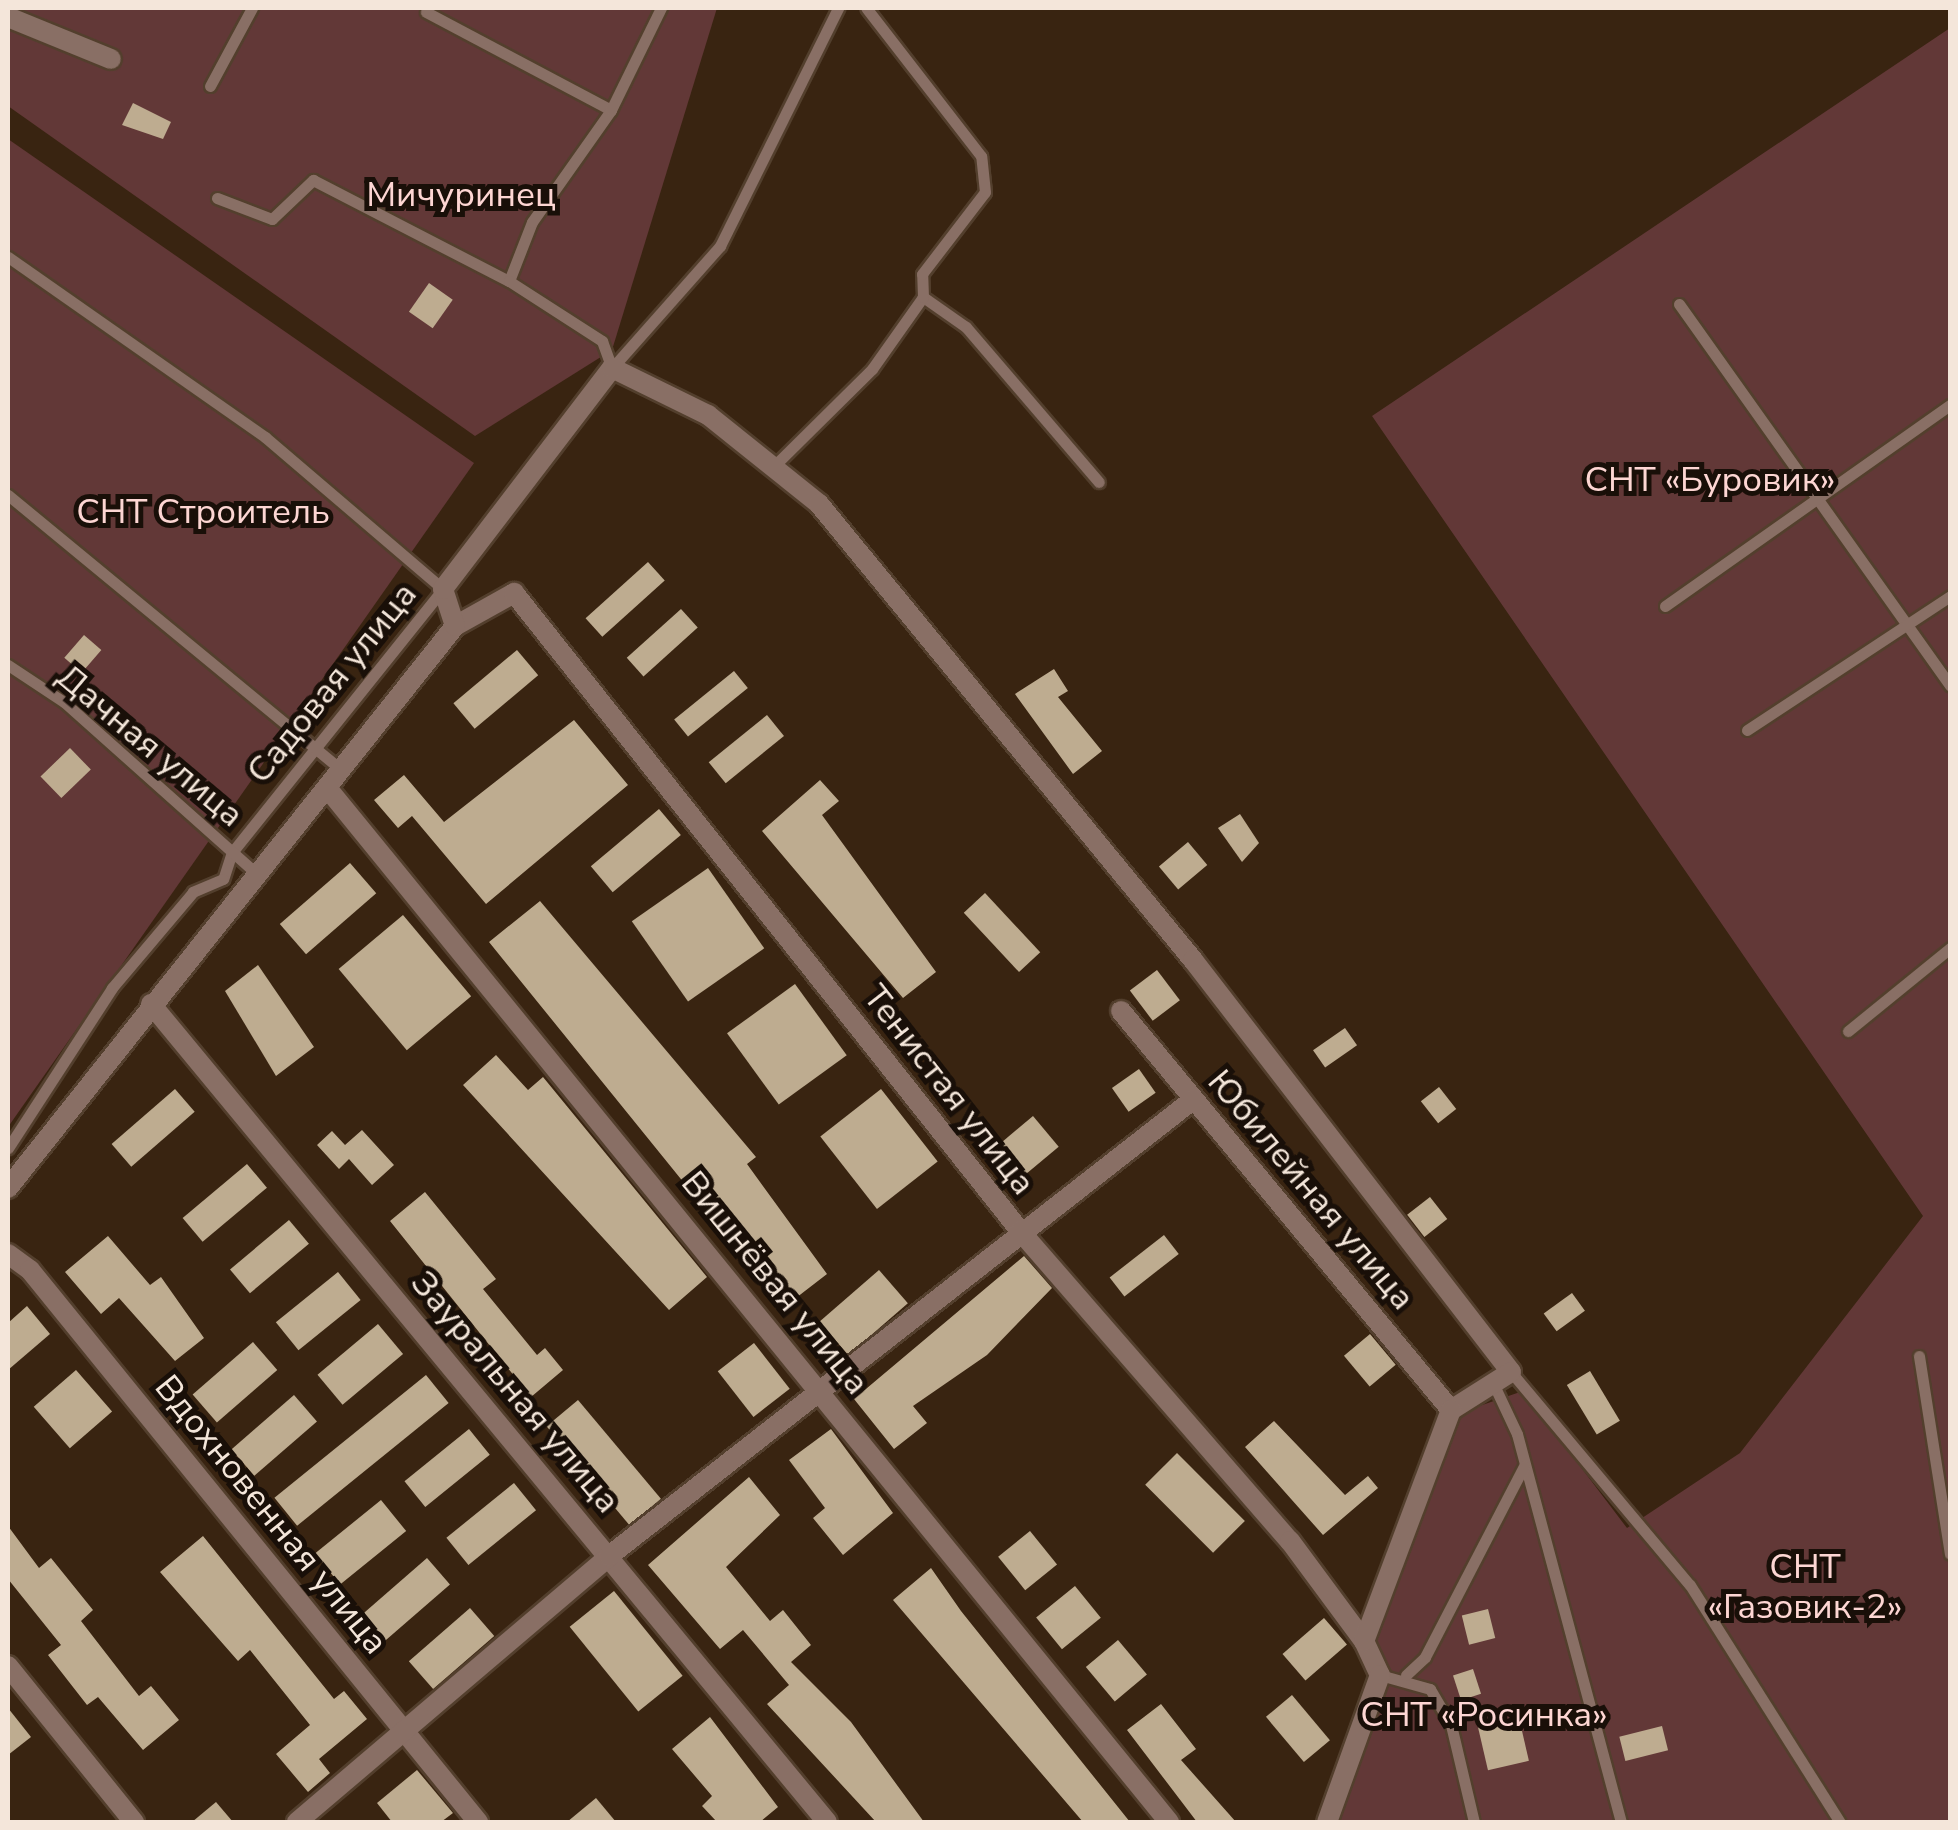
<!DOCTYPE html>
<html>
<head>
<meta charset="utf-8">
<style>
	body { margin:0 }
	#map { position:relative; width:1958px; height:1830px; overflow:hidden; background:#392411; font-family:"Nunito Sans",sans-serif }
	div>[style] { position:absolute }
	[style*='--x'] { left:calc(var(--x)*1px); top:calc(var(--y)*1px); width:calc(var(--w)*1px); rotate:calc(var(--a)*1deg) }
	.green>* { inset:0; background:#623837 }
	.building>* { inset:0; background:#beac90; transform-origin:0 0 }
	.roads { filter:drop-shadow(2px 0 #533f2d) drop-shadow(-2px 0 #533f2d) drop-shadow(0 2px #533f2d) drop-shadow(0 -2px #533f2d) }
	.lane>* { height:11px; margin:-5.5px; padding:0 5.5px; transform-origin:5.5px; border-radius:5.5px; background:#896f65 }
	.street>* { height:20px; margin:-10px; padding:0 10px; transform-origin:10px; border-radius:10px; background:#896f65 }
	span { translate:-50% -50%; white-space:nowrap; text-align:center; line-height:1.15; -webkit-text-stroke:10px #190f08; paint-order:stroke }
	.park-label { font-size:35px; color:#fdd6d3 }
	.street-label { font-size:35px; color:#f4e6da }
	.frame { position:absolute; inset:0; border:10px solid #f4e6da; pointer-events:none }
</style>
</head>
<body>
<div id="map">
	<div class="green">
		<div style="clip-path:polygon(8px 8px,717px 8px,612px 350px,475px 436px,8px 106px)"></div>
		<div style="clip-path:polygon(1950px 28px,1950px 1822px,1333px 1822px,1387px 1662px,1371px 1638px,1453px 1415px,1523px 1391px,1627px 1528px,1740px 1453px,1923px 1216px,1372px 416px)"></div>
		<div style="clip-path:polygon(8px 139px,474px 463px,8px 1127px)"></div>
	</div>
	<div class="building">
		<div style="clip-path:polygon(133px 103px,171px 122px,163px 139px,122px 125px)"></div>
		<div style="left:429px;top:283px;width:29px;height:35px;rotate:35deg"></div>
		<div style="left:648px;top:562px;width:25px;height:84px;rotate:48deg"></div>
		<div style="left:681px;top:609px;width:25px;height:73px;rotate:48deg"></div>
		<div style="left:84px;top:635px;width:23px;height:30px;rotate:41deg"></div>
		<div style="left:517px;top:650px;width:33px;height:83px;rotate:50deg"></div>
		<div style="clip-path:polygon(1054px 669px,1068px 691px,1058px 697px,1102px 751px,1073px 774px,1015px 694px)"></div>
		<div style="left:734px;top:671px;width:22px;height:77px;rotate:51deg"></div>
		<div style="left:767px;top:715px;width:27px;height:75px;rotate:51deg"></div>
		<div style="clip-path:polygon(574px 720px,628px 785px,486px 904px,412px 816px,398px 828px,374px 800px,404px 775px,444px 822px)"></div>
		<div style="left:70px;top:748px;width:30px;height:41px;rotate:46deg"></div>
		<div style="clip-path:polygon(820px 780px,839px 801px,822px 815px,936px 972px,903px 998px,762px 831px)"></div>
		<div style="left:659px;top:809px;width:34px;height:89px;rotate:50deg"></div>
		<div style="clip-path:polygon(1240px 814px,1259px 843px,1242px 862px,1218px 828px)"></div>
		<div style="left:1188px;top:842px;width:30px;height:38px;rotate:50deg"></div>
		<div style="left:350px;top:863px;width:40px;height:93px;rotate:49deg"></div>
		<div style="left:708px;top:868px;width:98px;height:93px;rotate:55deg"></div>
		<div style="left:985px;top:893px;width:81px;height:29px;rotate:47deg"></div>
		<div style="clip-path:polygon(540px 901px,756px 1157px,747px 1164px,827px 1274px,792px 1301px,752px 1251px,744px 1257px,489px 942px)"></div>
		<div style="left:403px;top:915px;width:106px;height:84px;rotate:50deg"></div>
		<div style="clip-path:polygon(258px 965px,314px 1047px,276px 1076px,225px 991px)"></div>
		<div style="left:1157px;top:970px;width:38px;height:34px;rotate:53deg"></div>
		<div style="left:795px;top:984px;width:88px;height:84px;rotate:54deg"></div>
		<div style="left:1345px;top:1028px;width:21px;height:39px;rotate:55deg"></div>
		<div style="clip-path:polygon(496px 1055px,528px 1090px,543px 1077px,707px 1277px,669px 1310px,463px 1085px)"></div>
		<div style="left:1139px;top:1069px;width:29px;height:33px;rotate:55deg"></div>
		<div style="left:1439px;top:1087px;width:28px;height:23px;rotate:52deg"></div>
		<div style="left:175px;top:1089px;width:30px;height:84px;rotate:49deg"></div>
		<div style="left:881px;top:1089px;width:92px;height:77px;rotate:52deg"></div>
		<div style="left:1033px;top:1116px;width:40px;height:45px;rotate:50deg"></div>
		<div style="clip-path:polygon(362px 1130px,394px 1165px,372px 1185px,349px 1159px,339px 1169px,317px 1145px,332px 1131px,345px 1145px)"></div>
		<div style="left:247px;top:1164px;width:31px;height:84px;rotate:50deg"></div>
		<div style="clip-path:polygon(425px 1192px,496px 1279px,483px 1289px,537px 1355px,545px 1348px,563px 1370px,531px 1397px,390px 1221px)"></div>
		<div style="left:1430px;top:1197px;width:28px;height:29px;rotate:52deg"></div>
		<div style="left:289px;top:1220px;width:31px;height:77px;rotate:50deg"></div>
		<div style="left:1164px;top:1235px;width:24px;height:69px;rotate:52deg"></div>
		<div style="clip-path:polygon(108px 1236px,150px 1285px,161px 1277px,204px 1338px,175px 1361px,119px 1298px,101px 1314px,65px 1272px)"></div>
		<div style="clip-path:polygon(1024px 1256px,1052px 1288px,987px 1355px,913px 1406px,927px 1423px,894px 1449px,854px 1399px)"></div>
		<div style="left:879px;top:1270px;width:44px;height:79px;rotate:49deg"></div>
		<div style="left:338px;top:1272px;width:36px;height:80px;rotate:51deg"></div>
		<div style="left:1572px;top:1293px;width:22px;height:35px;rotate:54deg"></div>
		<div style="clip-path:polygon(27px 1306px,50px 1334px,8px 1370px,8px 1323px)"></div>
		<div style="left:378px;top:1324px;width:39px;height:79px;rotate:50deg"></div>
		<div style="left:1370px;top:1334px;width:40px;height:34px;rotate:50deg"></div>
		<div style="left:253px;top:1342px;width:37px;height:80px;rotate:49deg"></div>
		<div style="left:754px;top:1343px;width:58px;height:46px;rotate:52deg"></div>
		<div style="left:76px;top:1370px;width:55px;height:56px;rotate:49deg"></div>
		<div style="left:1590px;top:1371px;width:58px;height:27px;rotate:59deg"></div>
		<div style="left:426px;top:1375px;width:36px;height:195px;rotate:51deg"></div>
		<div style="left:294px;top:1395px;width:35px;height:83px;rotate:49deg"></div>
		<div style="left:578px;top:1400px;width:129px;height:41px;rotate:50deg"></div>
		<div style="clip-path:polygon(1274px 1421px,1345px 1495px,1368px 1476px,1378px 1488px,1323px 1535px,1245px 1447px)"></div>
		<div style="left:469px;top:1429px;width:33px;height:83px;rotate:51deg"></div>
		<div style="clip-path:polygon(831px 1429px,893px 1513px,843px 1555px,813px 1518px,825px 1508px,789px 1460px)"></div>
		<div style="left:1177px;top:1453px;width:96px;height:45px;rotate:45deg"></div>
		<div style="clip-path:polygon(749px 1477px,780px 1515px,726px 1567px,770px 1621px,783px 1610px,811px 1645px,791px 1662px,851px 1722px,924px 1822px,876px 1822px,767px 1704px,789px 1685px,743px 1630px,720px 1649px,648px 1565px)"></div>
		<div style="left:514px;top:1483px;width:35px;height:87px;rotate:51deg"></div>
		<div style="left:381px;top:1500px;width:40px;height:85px;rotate:51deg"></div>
		<div style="clip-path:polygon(8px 1526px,39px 1568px,51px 1558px,93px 1610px,81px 1621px,139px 1696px,151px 1686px,179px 1720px,143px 1750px,98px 1697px,87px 1705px,48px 1655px,61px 1645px,8px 1579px)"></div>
		<div style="left:1030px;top:1531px;width:43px;height:41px;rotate:51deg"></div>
		<div style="clip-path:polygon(203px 1536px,334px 1699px,344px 1691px,367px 1719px,319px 1759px,330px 1773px,308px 1792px,276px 1754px,310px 1725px,250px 1650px,238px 1661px,160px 1572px)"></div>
		<div style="left:427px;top:1558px;width:35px;height:89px;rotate:49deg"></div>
		<div style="clip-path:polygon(931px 1568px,961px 1611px,1130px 1822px,1083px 1822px,893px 1600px)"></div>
		<div style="left:1075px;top:1586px;width:41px;height:50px;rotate:51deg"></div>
		<div style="left:614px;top:1591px;width:109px;height:57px;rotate:51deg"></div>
		<div style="left:470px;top:1608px;width:37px;height:81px;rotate:49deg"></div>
		<div style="left:1488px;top:1609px;width:30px;height:27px;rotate:76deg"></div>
		<div style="left:1324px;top:1618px;width:35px;height:55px;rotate:49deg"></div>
		<div style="left:1118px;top:1640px;width:45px;height:42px;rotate:50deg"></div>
		<div style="left:1473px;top:1669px;width:26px;height:21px;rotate:72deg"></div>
		<div style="left:1292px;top:1695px;width:59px;height:34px;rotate:50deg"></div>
		<div style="clip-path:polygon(1161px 1704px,1196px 1749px,1181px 1760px,1236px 1822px,1197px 1822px,1127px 1730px)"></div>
		<div style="clip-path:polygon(8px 1708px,31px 1737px,8px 1755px)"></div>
		<div style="clip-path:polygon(710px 1717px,778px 1807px,760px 1822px,717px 1822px,702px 1806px,712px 1796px,672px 1749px)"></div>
		<div style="left:1519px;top:1718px;width:44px;height:42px;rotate:77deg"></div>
		<div style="left:1662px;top:1726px;width:25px;height:44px;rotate:76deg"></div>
		<div style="clip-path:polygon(417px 1770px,453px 1813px,441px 1822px,392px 1822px,377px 1803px)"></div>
		<div style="clip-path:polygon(596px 1798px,616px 1822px,567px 1822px)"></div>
		<div style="clip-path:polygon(216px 1802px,233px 1822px,192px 1822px)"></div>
	</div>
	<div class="roads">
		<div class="lane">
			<div style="--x:426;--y:12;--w:209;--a:27.9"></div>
			<div style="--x:210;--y:86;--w:89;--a:-61.7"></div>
			<div style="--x:217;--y:198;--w:59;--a:20.9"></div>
			<div style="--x:272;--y:219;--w:57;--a:-43.6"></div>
			<div style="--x:313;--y:180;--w:220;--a:27.3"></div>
			<div style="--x:509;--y:281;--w:63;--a:-68.7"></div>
			<div style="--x:532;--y:222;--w:137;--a:-54.8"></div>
			<div style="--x:611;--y:110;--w:114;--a:-63.9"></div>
			<div style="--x:8;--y:257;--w:314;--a:35"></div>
			<div style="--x:265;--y:437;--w:234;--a:40.5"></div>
			<div style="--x:443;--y:589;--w:337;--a:128.7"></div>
			<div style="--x:232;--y:852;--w:28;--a:108"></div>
			<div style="--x:223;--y:879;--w:33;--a:157"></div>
			<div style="--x:193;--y:892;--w:126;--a:130.2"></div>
			<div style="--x:112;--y:988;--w:191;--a:123"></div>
			<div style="--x:509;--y:281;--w:111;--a:32.8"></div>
			<div style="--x:602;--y:341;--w:29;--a:70"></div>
			<div style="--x:612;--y:368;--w:163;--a:-48.5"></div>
			<div style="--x:720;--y:246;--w:266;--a:-63.6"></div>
			<div style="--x:923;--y:297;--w:52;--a:34.9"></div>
			<div style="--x:966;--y:327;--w:204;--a:49.4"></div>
			<div style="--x:1679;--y:304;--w:468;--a:54.6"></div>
			<div style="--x:773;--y:467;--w:139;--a:-44.7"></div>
			<div style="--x:872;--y:369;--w:88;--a:-54.7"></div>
			<div style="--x:923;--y:297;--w:23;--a:-92"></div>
			<div style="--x:922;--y:274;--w:103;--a:-52.5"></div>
			<div style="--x:985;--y:192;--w:36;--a:-96"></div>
			<div style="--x:981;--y:156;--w:187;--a:-127.8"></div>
			<div style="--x:8;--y:495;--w:433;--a:39.5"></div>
			<div style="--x:1665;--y:606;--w:349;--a:-35.2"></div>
			<div style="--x:8;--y:665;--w:67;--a:33.5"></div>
			<div style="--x:64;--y:702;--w:256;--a:41.7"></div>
			<div style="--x:1747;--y:730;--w:243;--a:-33.4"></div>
			<div style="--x:1848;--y:1031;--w:132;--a:-39.1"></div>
			<div style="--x:1919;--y:1356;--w:200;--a:81.1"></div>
			<div style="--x:1511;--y:1372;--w:278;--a:50"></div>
			<div style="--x:1690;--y:1585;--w:280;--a:57.7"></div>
			<div style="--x:1493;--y:1383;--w:56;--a:64.8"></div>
			<div style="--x:1517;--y:1434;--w:402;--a:75"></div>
			<div style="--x:1380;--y:1675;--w:52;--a:15.6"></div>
			<div style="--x:1430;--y:1689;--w:42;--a:59.7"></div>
			<div style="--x:1451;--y:1725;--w:100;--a:76.7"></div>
			<div style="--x:1406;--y:1675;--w:26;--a:-43"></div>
			<div style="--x:1425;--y:1657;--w:215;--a:-62.6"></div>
		</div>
		<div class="street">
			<div style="--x:8;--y:17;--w:111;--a:22.2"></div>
			<div style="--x:455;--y:626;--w:68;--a:-29.2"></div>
			<div style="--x:514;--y:593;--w:816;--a:51.57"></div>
			<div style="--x:1021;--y:1232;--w:410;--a:49"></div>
			<div style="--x:1290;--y:1541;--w:124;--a:53.5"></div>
			<div style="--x:1364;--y:1641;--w:38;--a:65"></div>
			<div style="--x:1380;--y:1675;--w:156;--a:109.8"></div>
			<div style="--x:328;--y:789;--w:1332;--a:50.85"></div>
			<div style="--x:151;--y:1004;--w:1061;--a:50.43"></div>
			<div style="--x:1121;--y:1011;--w:518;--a:50.41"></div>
			<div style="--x:8;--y:1188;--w:718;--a:-51.5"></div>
			<div style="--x:455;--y:626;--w:39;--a:-108"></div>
			<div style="--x:443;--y:589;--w:278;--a:-52.6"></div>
			<div style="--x:612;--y:368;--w:107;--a:26.1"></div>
			<div style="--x:708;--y:415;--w:142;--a:38.7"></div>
			<div style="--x:819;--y:504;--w:590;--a:50.64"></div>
			<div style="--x:1193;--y:960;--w:520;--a:52.34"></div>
			<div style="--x:1511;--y:1372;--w:71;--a:147.7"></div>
			<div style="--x:1451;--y:1410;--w:247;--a:110.6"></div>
			<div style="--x:8;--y:1254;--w:27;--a:36"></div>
			<div style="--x:30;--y:1270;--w:711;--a:50.94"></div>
			<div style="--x:8;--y:1666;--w:201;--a:51.1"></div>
			<div style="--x:297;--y:1822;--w:410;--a:-40.4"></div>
			<div style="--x:609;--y:1556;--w:742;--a:-38"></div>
		</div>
	</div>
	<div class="park-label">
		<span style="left:461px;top:195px">Мичуринец</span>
		<span style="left:1710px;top:480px">СНТ «Буровик»</span>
		<span style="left:203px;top:512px">СНТ Строитель</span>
		<span style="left:1805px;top:1587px">СНТ<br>«Газовик-2»</span>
		<span style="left:1484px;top:1715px">СНТ «Росинка»</span>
	</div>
	<div class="street-label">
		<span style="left:332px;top:683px;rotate:-51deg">Садовая улица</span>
		<span style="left:150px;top:746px;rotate:40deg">Дачная улица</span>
		<span style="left:949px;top:1090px;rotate:52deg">Тенистая улица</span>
		<span style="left:1311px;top:1190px;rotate:50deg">Юбилейная улица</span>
		<span style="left:775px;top:1283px;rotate:51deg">Вишнёвая улица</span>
		<span style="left:515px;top:1392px;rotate:50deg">Зауральная улица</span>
		<span style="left:271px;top:1515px;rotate:51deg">Вдохновенная улица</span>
	</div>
	<div class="frame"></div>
</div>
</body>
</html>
